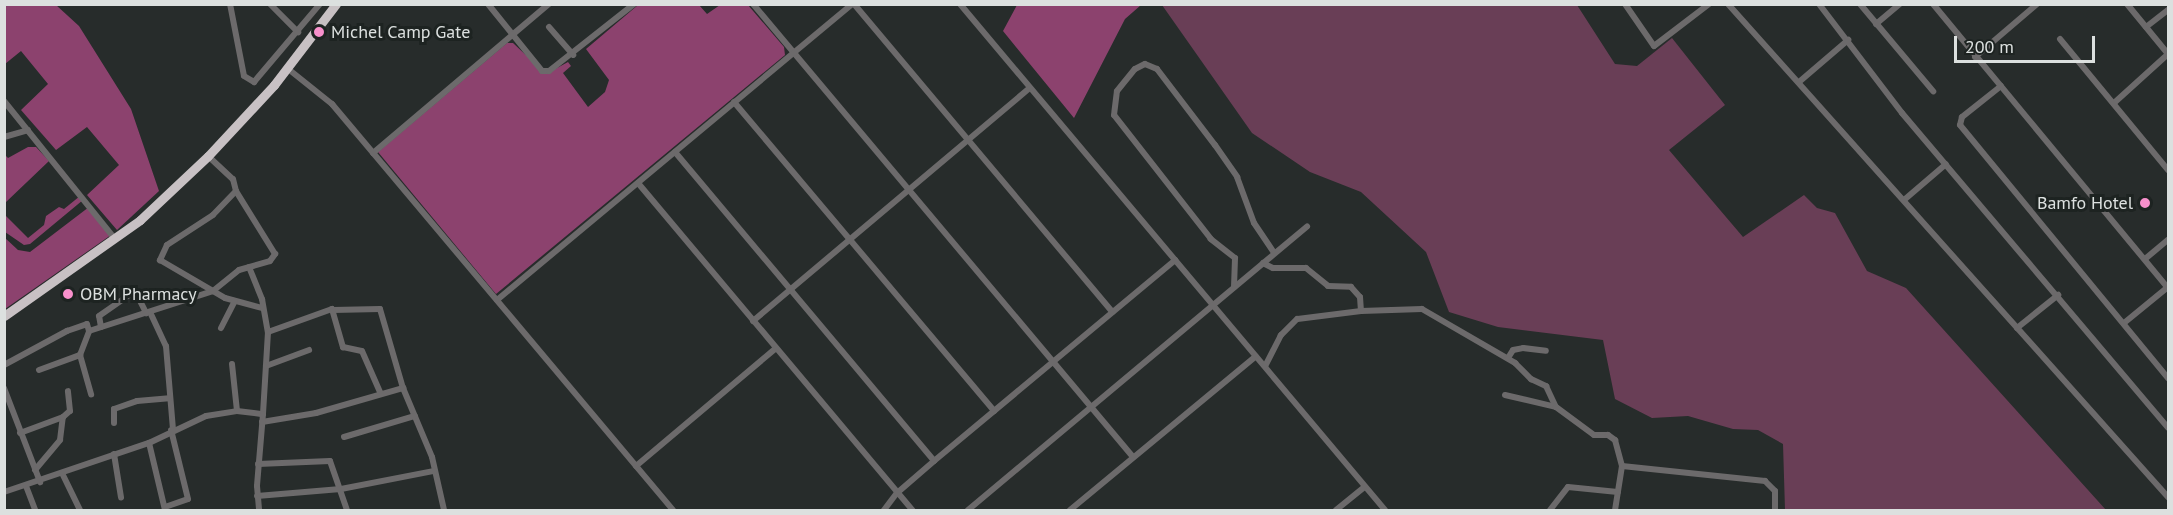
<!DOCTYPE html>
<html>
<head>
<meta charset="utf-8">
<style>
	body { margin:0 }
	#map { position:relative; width:2173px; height:515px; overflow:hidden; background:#272c2b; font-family:"PT Sans",sans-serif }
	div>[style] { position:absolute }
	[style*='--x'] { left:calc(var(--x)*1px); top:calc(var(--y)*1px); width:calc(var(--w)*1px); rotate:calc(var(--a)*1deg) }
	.green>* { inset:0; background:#693e56 }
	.forest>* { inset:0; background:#8c426e }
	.minor>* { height:6px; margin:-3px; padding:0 3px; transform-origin:3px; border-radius:3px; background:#6c6a6b }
	.highway>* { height:9px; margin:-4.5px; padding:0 4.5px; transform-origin:4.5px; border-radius:4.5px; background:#c8c1c4 }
	.dots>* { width:16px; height:16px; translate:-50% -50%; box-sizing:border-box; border:3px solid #1d2321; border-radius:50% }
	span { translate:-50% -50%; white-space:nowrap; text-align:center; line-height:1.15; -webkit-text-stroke:6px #1d2321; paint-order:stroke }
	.poi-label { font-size:18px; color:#dce0df }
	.left { translate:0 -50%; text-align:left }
	.right { translate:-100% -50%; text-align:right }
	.frame { position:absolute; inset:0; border:6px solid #dce0df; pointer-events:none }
	.scale { position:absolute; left:1954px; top:36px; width:141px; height:27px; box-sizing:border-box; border:3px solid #dce0df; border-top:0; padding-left:8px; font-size:18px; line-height:21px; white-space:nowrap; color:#dce0df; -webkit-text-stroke:4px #1d2321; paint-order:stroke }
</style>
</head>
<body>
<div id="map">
	<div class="green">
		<div style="clip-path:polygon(1162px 5px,1577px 5px,1615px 64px,1637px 66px,1672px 38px,1725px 105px,1669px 150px,1743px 237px,1804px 195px,1817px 208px,1835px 213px,1867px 271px,1906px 288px,2106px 510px,1785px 510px,1783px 444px,1758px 430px,1733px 429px,1688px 416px,1652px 418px,1615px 399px,1603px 340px,1498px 327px,1449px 312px,1426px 252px,1361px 192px,1310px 172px,1252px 133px)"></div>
	</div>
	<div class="forest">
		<div style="clip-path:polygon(5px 4px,56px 5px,79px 26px,131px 109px,159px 191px,117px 230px,87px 195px,119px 165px,87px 127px,56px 150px,21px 110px,48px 84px,21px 51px,5px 64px)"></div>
		<div style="clip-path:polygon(638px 5px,699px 5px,707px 14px,720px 5px,748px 5px,784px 47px,785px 55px,496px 294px,378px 152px,507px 43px,513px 43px,546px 74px,568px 62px,571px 66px,563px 73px,588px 107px,605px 92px,609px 80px,586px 49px)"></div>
		<div style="clip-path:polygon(1017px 5px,1141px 5px,1125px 19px,1074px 118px,1003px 31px)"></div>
		<div style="clip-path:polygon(28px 147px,36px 147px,49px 161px,5px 203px,4px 154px,8px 158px)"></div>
		<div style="clip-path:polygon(80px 196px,83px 200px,30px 244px,24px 245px,5px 232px,4px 214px,28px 238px,44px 225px,46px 216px,59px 207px,64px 209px)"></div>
		<div style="clip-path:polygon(89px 207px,111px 235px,5px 309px,4px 237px,18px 250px,30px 252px)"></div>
	</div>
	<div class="minor">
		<div style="--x:230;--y:4;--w:73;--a:79"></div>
		<div style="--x:244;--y:76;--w:12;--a:31"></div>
		<div style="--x:254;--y:82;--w:102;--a:-49.8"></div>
		<div style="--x:270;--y:4;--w:40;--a:45"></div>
		<div style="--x:488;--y:4;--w:86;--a:51.1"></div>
		<div style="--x:542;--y:71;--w:7;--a:0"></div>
		<div style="--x:549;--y:71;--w:108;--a:-38.2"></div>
		<div style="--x:753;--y:4;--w:591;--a:50.01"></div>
		<div style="--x:854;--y:4;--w:402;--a:50"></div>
		<div style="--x:960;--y:4;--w:661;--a:49.97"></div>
		<div style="--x:1625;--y:4;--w:51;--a:55.4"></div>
		<div style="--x:1654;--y:46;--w:69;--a:-37.4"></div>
		<div style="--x:1728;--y:4;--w:661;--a:48.25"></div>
		<div style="--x:1819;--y:4;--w:137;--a:52.7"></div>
		<div style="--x:1902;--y:113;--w:412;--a:49.8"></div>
		<div style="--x:1860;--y:4;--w:114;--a:50"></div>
		<div style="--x:1933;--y:4;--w:369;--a:50.4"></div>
		<div style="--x:2127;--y:4;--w:65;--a:50.6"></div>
		<div style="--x:1876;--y:24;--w:31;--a:-40"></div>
		<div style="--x:549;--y:27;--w:37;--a:49"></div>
		<div style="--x:2146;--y:27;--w:28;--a:-38"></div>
		<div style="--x:2060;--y:39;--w:170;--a:50.5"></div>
		<div style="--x:1975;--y:57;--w:82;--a:-40.5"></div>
		<div style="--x:287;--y:68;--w:58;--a:38.7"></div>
		<div style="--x:332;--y:104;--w:530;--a:49.97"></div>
		<div style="--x:1799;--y:82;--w:65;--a:-40.6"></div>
		<div style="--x:2001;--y:86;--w:50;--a:141.5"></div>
		<div style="--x:1962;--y:117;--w:8;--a:104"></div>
		<div style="--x:1960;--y:125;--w:328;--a:50.6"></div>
		<div style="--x:4;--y:101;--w:177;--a:51.2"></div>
		<div style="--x:734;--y:102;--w:404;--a:49.9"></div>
		<div style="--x:2114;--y:103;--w:73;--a:-42.2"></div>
		<div style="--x:4;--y:137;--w:25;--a:-16"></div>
		<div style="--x:675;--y:152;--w:403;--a:50"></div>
		<div style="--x:373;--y:153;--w:231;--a:-40.3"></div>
		<div style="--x:208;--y:156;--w:34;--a:43"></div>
		<div style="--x:233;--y:179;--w:12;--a:76"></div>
		<div style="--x:236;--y:191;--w:33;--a:134"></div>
		<div style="--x:213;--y:215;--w:55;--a:146.9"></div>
		<div style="--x:167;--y:245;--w:17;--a:115"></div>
		<div style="--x:160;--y:260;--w:75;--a:30.3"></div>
		<div style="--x:225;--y:298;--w:39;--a:15"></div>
		<div style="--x:638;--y:183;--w:427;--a:50"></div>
		<div style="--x:1904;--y:200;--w:55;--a:-40.6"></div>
		<div style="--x:2145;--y:259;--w:30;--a:-40"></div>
		<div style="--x:1263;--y:263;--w:11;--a:27"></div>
		<div style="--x:1273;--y:268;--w:33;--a:0"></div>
		<div style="--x:1306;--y:268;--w:28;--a:39"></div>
		<div style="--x:1328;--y:286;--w:23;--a:2"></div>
		<div style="--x:1351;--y:287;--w:13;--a:48"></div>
		<div style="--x:1360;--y:297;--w:14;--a:86"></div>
		<div style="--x:1361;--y:311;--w:64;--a:172.9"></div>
		<div style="--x:1297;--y:319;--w:23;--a:135"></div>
		<div style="--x:1281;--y:335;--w:35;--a:117"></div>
		<div style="--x:249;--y:267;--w:35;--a:68"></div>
		<div style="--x:262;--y:299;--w:34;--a:80"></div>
		<div style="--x:268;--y:332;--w:82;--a:93.5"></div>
		<div style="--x:1234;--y:287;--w:29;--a:-88"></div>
		<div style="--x:1235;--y:258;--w:31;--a:-142"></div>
		<div style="--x:1211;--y:239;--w:157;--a:-128"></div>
		<div style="--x:1114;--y:115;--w:24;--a:-83"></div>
		<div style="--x:1117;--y:91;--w:28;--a:-51"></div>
		<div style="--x:1135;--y:69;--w:11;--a:-27"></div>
		<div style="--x:1145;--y:64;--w:13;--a:23"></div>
		<div style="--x:1157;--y:69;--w:96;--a:52.7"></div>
		<div style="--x:1215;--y:145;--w:39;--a:55"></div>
		<div style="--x:1237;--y:177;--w:49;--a:69.7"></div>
		<div style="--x:1254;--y:223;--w:36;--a:56"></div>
		<div style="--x:497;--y:300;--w:462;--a:-39.8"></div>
		<div style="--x:333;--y:310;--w:47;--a:-1.2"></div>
		<div style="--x:380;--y:309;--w:82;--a:73.8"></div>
		<div style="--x:1361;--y:311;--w:61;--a:-1.9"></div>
		<div style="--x:1422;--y:309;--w:108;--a:30.1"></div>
		<div style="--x:1515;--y:363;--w:23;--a:45"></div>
		<div style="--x:1531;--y:379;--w:17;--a:25"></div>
		<div style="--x:1546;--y:386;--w:23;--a:65"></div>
		<div style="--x:150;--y:312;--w:38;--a:65"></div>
		<div style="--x:166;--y:346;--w:84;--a:85.2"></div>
		<div style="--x:753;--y:321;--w:362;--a:-40.1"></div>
		<div style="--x:2124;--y:323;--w:57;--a:-39.3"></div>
		<div style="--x:101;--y:327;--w:11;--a:-100"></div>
		<div style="--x:99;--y:316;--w:44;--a:-34.8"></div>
		<div style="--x:135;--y:291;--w:25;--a:63"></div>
		<div style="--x:221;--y:328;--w:30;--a:-63"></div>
		<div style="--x:2017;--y:328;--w:53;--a:-38.8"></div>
		<div style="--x:268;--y:332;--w:68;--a:-19.8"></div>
		<div style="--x:332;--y:309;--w:40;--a:74"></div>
		<div style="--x:343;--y:347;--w:19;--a:12"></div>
		<div style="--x:362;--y:351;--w:45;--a:66.3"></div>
		<div style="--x:80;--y:355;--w:41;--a:74.2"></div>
		<div style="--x:1508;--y:358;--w:9;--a:-58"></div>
		<div style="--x:1513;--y:350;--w:10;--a:-11"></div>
		<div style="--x:1523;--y:348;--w:23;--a:7"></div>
		<div style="--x:232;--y:364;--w:47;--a:83.9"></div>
		<div style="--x:4;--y:365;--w:72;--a:-28.4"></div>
		<div style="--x:67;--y:331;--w:21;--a:-19"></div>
		<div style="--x:87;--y:324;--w:7;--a:74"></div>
		<div style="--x:89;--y:331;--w:130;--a:-17.9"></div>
		<div style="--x:213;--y:291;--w:33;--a:-39"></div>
		<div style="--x:239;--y:270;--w:32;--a:-16"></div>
		<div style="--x:270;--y:261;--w:9;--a:-54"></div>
		<div style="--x:275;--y:254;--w:74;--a:-121.8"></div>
		<div style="--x:266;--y:366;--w:46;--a:-20.4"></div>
		<div style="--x:39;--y:370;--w:44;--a:-20.1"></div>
		<div style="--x:80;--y:355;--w:26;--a:-69"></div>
		<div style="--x:4;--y:388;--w:101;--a:69"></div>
		<div style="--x:1505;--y:395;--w:52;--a:13.2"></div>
		<div style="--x:1556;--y:407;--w:47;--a:36.4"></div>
		<div style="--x:1594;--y:435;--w:14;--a:0"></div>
		<div style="--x:1608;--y:435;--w:9;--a:36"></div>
		<div style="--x:1615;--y:440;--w:27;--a:75"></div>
		<div style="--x:1622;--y:466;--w:45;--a:99"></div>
		<div style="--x:262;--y:422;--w:55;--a:-9.5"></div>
		<div style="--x:316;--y:413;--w:91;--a:-16"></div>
		<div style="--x:403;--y:388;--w:75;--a:67.2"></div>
		<div style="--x:432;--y:457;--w:54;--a:77.2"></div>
		<div style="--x:114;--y:423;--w:14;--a:-90"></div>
		<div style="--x:114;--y:409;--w:24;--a:-19"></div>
		<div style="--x:137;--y:401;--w:32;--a:-5"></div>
		<div style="--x:20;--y:433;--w:46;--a:-20.4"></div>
		<div style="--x:344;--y:437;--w:74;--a:-16.5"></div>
		<div style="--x:114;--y:454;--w:44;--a:80.8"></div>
		<div style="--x:258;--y:464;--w:72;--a:-2.4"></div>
		<div style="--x:330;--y:461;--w:52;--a:70.9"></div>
		<div style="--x:636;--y:466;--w:183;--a:-40.1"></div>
		<div style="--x:1622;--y:466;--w:144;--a:6"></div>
		<div style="--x:1765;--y:481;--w:14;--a:45"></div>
		<div style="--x:1775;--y:491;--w:19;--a:90"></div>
		<div style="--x:35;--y:470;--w:39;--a:-50"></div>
		<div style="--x:60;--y:440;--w:23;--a:-83"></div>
		<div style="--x:63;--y:417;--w:9;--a:-41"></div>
		<div style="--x:70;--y:411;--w:20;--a:-96"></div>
		<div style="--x:62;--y:473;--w:41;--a:64.1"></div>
		<div style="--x:26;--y:486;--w:26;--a:69"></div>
		<div style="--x:4;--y:492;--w:153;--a:-18.7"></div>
		<div style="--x:257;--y:496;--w:84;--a:-4.8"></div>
		<div style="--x:341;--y:489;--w:95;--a:-11"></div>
		<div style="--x:165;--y:507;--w:24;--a:-19"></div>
		<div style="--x:188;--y:499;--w:71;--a:-103.8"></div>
		<div style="--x:165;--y:510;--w:69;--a:-103.4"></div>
		<div style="--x:149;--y:443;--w:63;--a:-25.3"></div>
		<div style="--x:206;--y:416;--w:31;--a:-9"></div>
		<div style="--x:237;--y:411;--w:26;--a:7"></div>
		<div style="--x:263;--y:414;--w:72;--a:94.8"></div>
		<div style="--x:257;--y:486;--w:24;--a:85"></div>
		<div style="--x:884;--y:510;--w:21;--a:-53"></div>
		<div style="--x:897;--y:493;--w:49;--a:-40.9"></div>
		<div style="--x:934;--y:461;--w:314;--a:-39.8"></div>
		<div style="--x:968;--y:510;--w:442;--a:-39.9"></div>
		<div style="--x:1070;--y:510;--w:241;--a:-39.6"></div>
		<div style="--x:1336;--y:510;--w:36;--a:-39"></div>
		<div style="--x:1550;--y:510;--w:29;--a:-52"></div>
		<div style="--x:1568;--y:487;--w:50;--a:5.7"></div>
	</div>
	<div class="highway">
		<div style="--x:4;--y:316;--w:166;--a:-35.2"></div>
		<div style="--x:140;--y:220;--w:93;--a:-43.3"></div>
		<div style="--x:208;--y:156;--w:97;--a:-47.1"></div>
		<div style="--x:274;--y:85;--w:102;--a:-52.6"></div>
	</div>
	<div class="dots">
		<div style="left:319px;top:32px;background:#f890cc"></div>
		<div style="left:2145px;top:203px;background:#f890cc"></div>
		<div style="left:68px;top:294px;background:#f890cc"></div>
	</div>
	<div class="poi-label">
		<span class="left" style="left:331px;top:32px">Michel Camp Gate</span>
		<span class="right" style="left:2133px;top:203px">Bamfo Hotel</span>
		<span class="left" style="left:80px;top:294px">OBM Pharmacy</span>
	</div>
	<div class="frame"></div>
	<div class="scale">200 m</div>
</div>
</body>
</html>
